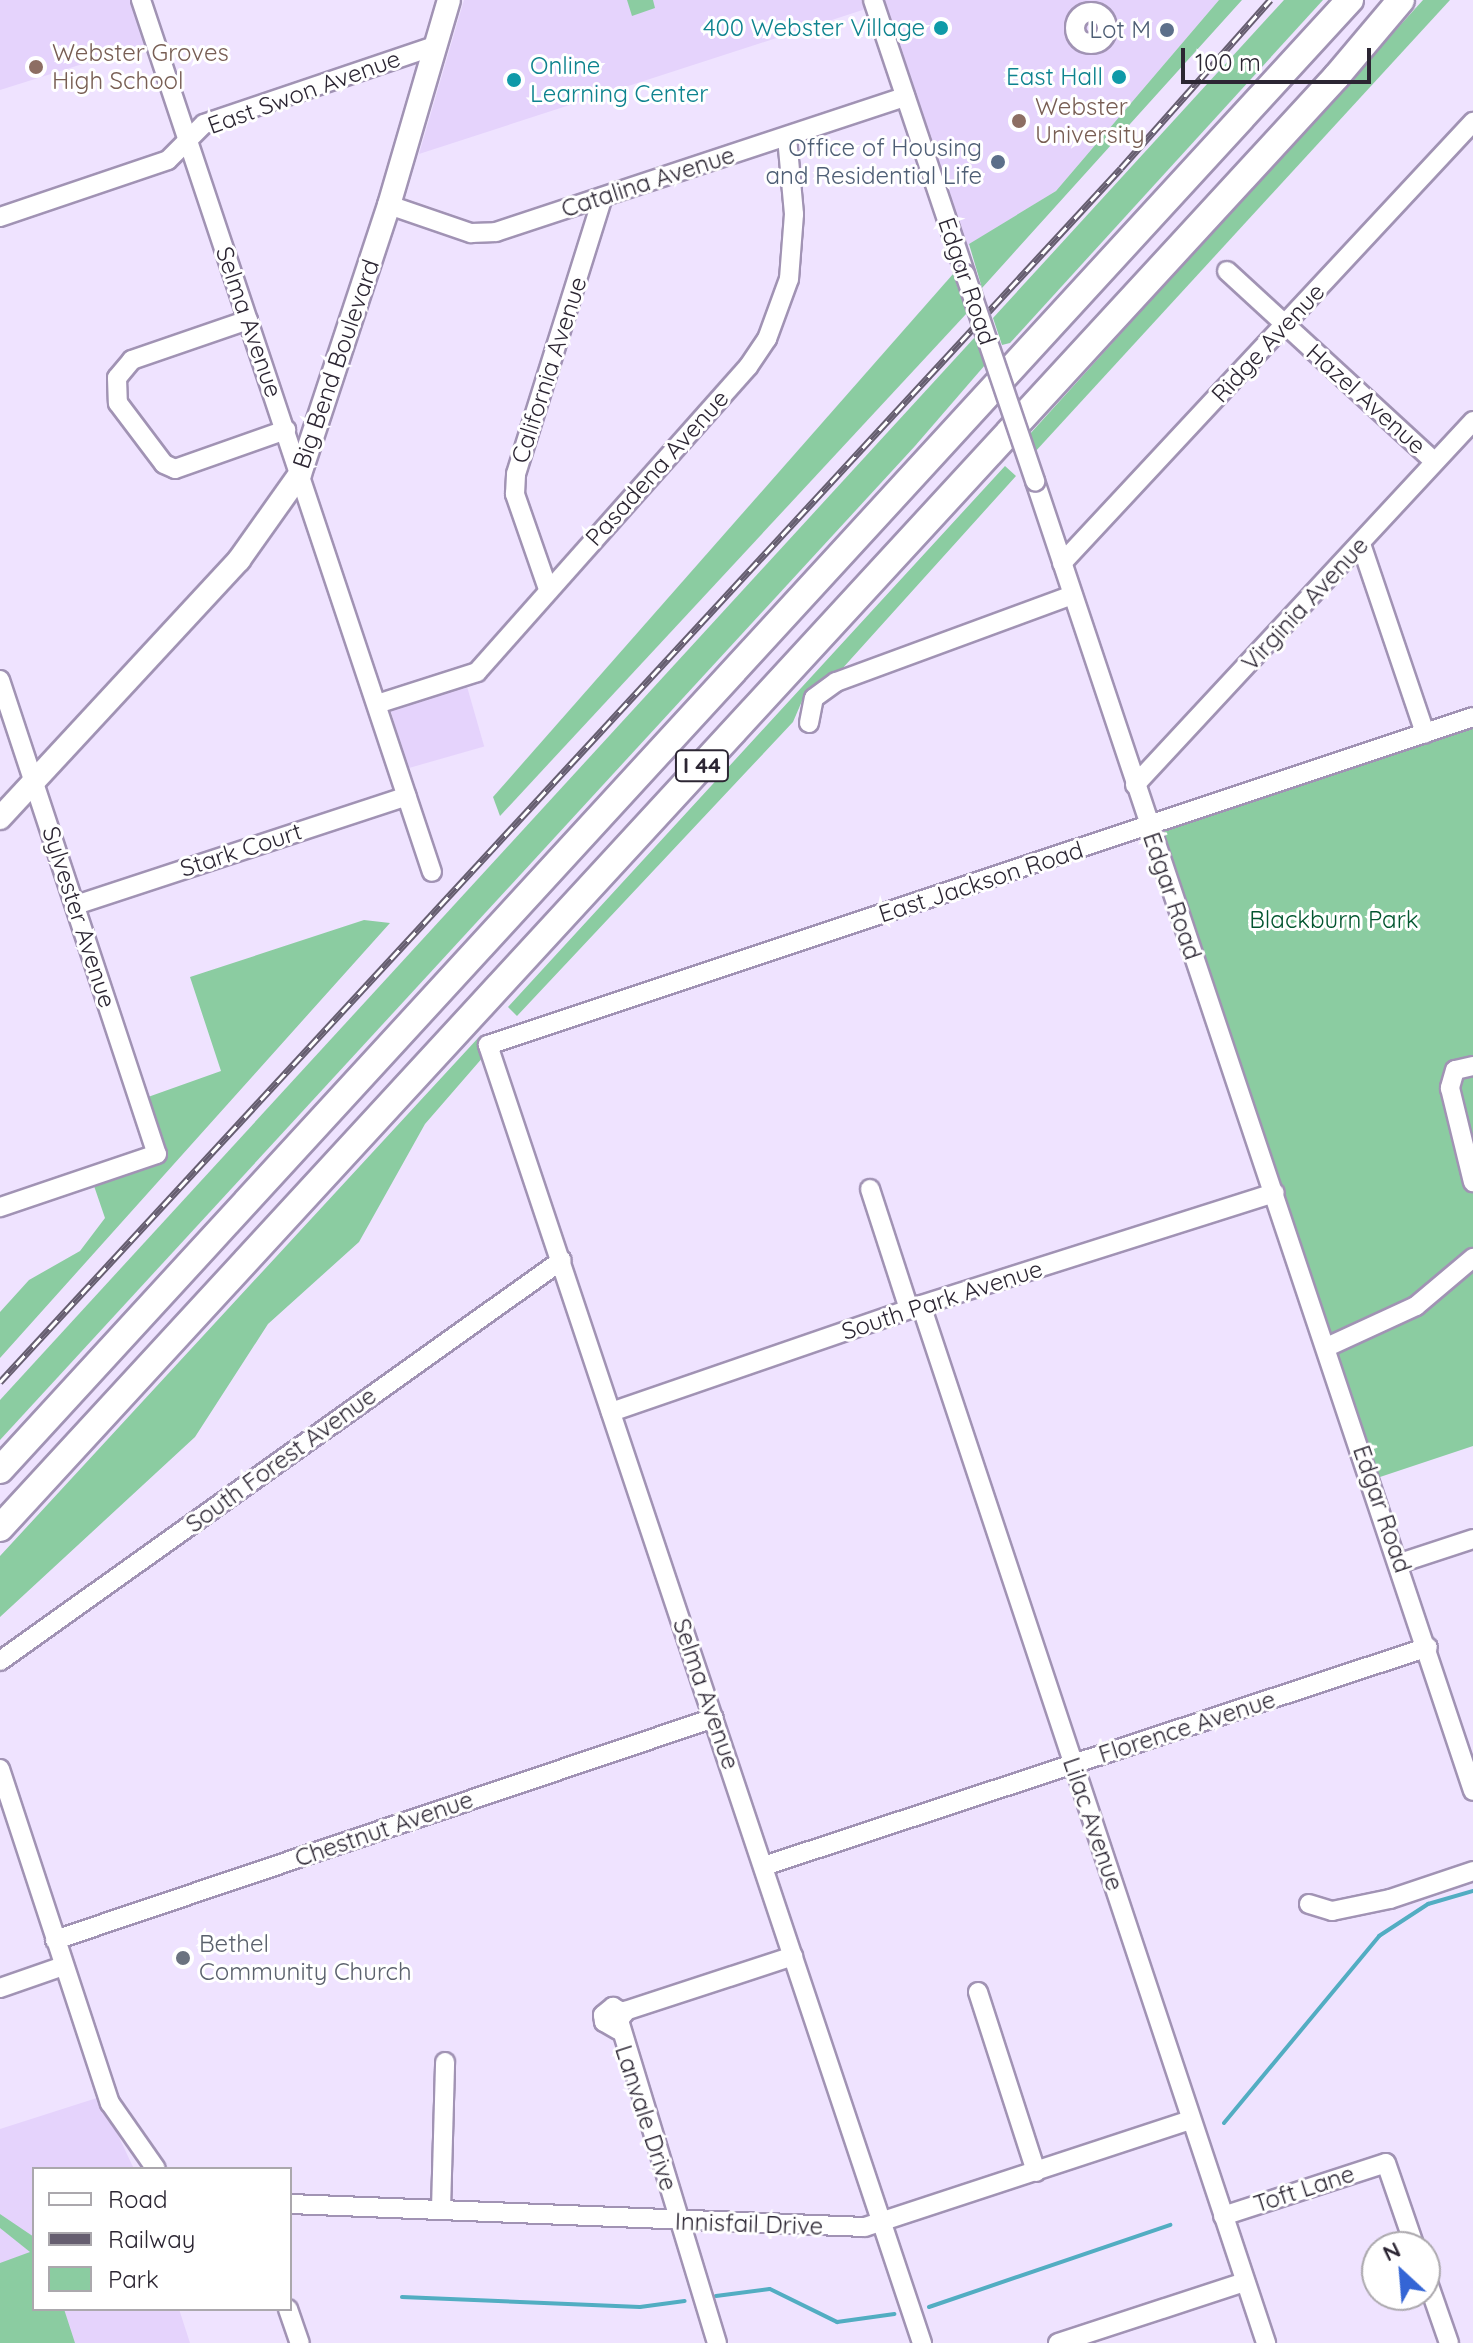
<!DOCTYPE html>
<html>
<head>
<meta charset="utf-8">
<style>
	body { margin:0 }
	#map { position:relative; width:1473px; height:2343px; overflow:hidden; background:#efe3ff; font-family:Quicksand,sans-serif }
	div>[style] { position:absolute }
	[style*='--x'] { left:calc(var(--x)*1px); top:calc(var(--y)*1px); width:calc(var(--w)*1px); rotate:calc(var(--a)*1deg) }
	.built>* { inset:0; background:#e5d3fc; transform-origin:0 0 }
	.green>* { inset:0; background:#8bcca1 }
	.stream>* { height:4px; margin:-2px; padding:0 2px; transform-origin:2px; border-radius:2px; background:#52adc2 }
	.roads { filter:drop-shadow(2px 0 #a193b4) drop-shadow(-2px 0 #a193b4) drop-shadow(0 2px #a193b4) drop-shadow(0 -2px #a193b4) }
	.minor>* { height:18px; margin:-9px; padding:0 9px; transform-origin:9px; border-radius:9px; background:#fff }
	.minor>.ring { margin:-9px; padding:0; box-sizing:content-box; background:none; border:18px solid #fff; border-radius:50% }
	.major>* { height:22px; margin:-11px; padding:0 11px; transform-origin:11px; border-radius:11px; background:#fff }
	.highway>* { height:26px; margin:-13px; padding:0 13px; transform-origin:13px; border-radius:13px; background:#fff }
	.rail>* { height:7px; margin-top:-3.5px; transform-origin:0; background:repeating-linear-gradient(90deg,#fff 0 12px,#665e70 0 24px); box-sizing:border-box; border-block:2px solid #665e70 }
	.bridges { filter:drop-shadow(2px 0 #a193b4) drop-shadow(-2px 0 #a193b4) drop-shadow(0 2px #a193b4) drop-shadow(0 -2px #a193b4) }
	.minor-bridge>* { height:18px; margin:-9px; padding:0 9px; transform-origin:9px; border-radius:9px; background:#fff }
	.dots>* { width:22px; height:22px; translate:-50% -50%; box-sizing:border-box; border:4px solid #fff; border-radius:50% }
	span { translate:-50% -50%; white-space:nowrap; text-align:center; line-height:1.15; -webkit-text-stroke:6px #fff; paint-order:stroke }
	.shield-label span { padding:2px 6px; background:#fff; border:2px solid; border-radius:6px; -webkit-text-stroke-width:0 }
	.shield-label { font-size:22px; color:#2c2633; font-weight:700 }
	.culture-label { font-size:24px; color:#0d838f }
	.right { translate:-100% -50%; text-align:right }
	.left { translate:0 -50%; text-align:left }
	.service-label { font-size:24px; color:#4e5e75 }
	.education-label { font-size:24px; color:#785e54 }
	.street-label { font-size:24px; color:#2c2633 }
	.park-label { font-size:24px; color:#02552f }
	.worship-label { font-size:24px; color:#5b616d }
	.legend { position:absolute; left:32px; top:2167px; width:260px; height:144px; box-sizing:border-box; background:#fff; border:2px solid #aba8ad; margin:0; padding:10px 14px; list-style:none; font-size:24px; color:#2c2633 }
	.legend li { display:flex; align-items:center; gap:16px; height:40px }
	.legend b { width:40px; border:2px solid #aba8ad }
	.north { position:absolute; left:1361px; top:2231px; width:80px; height:80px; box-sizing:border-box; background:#fff; border:2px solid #aba8ad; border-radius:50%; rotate:334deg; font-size:22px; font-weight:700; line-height:32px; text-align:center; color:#2c2633 }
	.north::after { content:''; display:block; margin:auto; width:28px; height:36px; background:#3465d5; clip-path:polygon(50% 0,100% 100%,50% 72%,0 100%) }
	.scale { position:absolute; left:1181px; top:48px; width:190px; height:36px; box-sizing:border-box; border:4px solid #2c2633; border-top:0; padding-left:10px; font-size:24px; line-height:28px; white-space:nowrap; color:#2c2633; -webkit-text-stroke:6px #fff; paint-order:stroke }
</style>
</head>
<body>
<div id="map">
	<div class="built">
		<div style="clip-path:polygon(0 0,131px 0,146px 44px,0 90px)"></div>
		<div style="clip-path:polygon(464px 0,1219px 0,1056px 191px,965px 247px,881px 4px,419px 154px)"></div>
		<div style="left:466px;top:683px;width:66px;height:80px;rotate:74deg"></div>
		<div style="clip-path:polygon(100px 2097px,134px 2169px,34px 2169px,34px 2309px,179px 2309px,190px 2343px,0 2343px,0 2129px)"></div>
	</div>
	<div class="green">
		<div style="clip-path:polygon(627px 0,653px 0,655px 8px,632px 16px)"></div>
		<div style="clip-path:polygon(1219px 0,1242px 0,982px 288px,969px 244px,1056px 191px)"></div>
		<div style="clip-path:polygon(1284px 0,1323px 0,1010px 343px,1002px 345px,993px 318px)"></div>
		<div style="clip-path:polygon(1423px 0,1450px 0,1034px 453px,1029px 435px)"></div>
		<div style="clip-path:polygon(953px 274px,967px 313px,500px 816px,493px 797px)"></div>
		<div style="clip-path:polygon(975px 337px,985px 365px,915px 446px,0 1440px,0 1400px)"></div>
		<div style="clip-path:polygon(1005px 466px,1016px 476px,832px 680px,805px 694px,793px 722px,517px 1016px,508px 1007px)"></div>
		<div style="clip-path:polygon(1473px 722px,1473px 1446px,1377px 1478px,1153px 829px)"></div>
		<div style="clip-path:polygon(364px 920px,390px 923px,0 1358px,0 1312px,29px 1280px,80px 1251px,105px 1218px,93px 1183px,165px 1157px,148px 1097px,221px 1071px,190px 977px)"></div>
		<div style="clip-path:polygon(479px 1037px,484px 1056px,425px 1124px,359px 1242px,268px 1324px,195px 1437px,0 1617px,0 1556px)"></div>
		<div style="clip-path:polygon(0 2214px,34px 2237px,34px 2309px,64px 2309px,75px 2343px,0 2343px,0 2263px,30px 2252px,0 2228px)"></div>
	</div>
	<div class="stream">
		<div style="--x:1224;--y:2123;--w:243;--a:-50.3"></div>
		<div style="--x:1379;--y:1936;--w:59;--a:-33.1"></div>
		<div style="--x:1428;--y:1904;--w:47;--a:-16.1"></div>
		<div style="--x:716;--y:2296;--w:54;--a:-7.4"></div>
		<div style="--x:770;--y:2289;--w:75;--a:26.2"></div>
		<div style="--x:837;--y:2322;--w:58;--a:-8"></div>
		<div style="--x:402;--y:2297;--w:238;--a:2.4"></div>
		<div style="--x:640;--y:2307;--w:45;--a:-7.6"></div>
		<div style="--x:929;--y:2307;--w:255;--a:-18.8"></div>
	</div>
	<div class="roads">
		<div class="minor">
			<div style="--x:141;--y:0;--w:919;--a:71.55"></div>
			<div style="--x:873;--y:0;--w:289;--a:71.4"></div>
			<div class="ring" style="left:1075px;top:12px;width:14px;height:14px"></div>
			<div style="--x:389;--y:205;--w:87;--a:18.9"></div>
			<div style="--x:471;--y:233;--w:25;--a:-2"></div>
			<div style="--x:496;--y:232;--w:431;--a:-18.3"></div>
			<div style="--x:0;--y:217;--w:177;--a:-18.7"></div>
			<div style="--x:168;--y:160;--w:51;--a:-45"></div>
			<div style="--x:204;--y:124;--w:246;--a:-18.7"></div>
			<div style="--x:1227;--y:271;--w:282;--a:42.6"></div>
			<div style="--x:248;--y:320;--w:123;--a:161"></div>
			<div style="--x:132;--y:360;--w:23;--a:130"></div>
			<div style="--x:117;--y:378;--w:25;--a:88"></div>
			<div style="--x:118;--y:403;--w:76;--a:53"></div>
			<div style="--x:164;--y:464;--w:12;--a:24"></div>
			<div style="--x:175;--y:469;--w:118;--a:-19.4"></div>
			<div style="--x:1035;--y:481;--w:1381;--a:71.51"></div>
			<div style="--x:1361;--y:544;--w:200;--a:71.3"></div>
			<div style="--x:1062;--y:563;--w:603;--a:-47.02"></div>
			<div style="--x:548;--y:589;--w:101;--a:-109.2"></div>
			<div style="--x:515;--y:494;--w:20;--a:-87"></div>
			<div style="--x:516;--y:474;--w:290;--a:-72.6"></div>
			<div style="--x:0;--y:680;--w:499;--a:71.7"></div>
			<div style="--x:157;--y:1154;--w:166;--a:161.3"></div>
			<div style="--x:377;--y:704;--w:105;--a:-17.7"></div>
			<div style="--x:477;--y:672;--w:408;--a:-48.4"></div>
			<div style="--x:748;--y:367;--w:34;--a:-56"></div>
			<div style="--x:767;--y:339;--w:64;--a:-69.9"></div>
			<div style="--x:789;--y:279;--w:65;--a:-85.6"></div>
			<div style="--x:794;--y:214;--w:77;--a:-95.2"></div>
			<div style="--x:809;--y:723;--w:25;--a:-79"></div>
			<div style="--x:814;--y:698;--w:27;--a:-36"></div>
			<div style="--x:836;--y:682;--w:252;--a:-20.2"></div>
			<div style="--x:1135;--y:785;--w:497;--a:-47.1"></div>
			<div style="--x:76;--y:905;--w:348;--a:-18.2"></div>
			<div style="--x:1473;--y:1066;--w:18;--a:167"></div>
			<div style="--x:1455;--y:1070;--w:19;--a:106"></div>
			<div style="--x:1450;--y:1088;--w:97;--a:76.3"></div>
			<div style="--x:870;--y:1189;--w:126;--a:72"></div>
			<div style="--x:921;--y:1305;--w:1094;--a:71.61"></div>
			<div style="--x:1327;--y:1347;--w:98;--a:-24.7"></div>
			<div style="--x:1416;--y:1306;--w:75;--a:-40.1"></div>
			<div style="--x:611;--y:1412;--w:328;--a:-19"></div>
			<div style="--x:921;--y:1305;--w:371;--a:-17.6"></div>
			<div style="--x:1400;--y:1563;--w:77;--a:-18.2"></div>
			<div style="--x:0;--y:1661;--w:690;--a:-35.51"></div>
			<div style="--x:0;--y:1769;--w:352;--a:71.8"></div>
			<div style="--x:110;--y:2103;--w:80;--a:55.1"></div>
			<div style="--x:764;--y:1866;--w:699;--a:-18.25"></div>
			<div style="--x:1309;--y:1904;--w:24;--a:17"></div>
			<div style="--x:1332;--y:1911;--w:59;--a:-11.7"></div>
			<div style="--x:1390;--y:1899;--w:88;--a:-18.6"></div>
			<div style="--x:55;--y:1940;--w:695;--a:-18.62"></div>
			<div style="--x:0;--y:1988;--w:67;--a:-19.2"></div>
			<div style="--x:978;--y:1992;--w:189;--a:72.1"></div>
			<div style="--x:618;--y:2030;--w:16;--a:-150"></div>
			<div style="--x:604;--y:2022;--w:7;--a:-98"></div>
			<div style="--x:603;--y:2015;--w:13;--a:-39"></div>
			<div style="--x:613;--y:2007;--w:13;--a:29"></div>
			<div style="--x:290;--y:2204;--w:575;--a:2.29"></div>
			<div style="--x:865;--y:2227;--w:343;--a:-18.2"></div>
			<div style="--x:441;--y:2209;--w:147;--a:-88.4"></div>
			<div style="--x:1223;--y:2216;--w:171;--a:-18"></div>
			<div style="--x:1386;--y:2163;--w:89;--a:71"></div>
			<div style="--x:1425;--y:2274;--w:73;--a:70.8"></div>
			<div style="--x:288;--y:2309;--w:36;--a:71"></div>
			<div style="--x:717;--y:2343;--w:337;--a:-106.9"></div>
			<div style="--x:619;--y:2021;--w:12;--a:-59"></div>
			<div style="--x:625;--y:2011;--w:177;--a:-18.1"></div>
			<div style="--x:922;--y:2343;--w:1369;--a:-108.49"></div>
			<div style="--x:488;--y:1045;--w:1038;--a:-18.42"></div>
			<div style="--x:1058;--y:2343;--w:197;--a:-18.1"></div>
		</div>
		<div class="major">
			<div style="--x:0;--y:818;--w:352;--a:-47.2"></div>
			<div style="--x:239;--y:560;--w:105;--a:-54.7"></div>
			<div style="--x:300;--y:474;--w:283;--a:-71.7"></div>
			<div style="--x:389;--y:205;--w:214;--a:-73.7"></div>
		</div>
		<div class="highway">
			<div style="--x:0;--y:1470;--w:1996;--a:-47.44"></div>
			<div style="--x:0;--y:1528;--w:1974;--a:-47.36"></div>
			<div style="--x:1337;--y:76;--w:99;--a:-49.9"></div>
		</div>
	</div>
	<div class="rail">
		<div style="--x:0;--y:1382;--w:1652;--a:-47.28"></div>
		<div style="--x:1121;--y:168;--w:225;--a:-48.4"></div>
	</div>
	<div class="bridges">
		<div class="minor-bridge">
			<div style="--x:965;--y:274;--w:219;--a:71.3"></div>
		</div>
	</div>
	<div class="dots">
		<div style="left:941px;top:28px;background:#0f9aa8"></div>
		<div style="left:1167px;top:30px;background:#5c6f8a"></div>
		<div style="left:36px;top:67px;background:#8d6e63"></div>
		<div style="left:1119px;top:77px;background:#0f9aa8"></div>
		<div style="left:514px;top:80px;background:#0f9aa8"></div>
		<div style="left:1019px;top:121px;background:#8d6e63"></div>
		<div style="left:998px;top:162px;background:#5c6f8a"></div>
		<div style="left:183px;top:1958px;background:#6b7280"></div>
	</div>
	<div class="shield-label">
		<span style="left:702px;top:766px">I 44</span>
	</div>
	<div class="culture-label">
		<span class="right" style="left:925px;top:28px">400 Webster Village</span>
		<span class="left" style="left:530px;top:80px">Online<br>Learning Center</span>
		<span class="right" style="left:1103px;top:77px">East Hall</span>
	</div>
	<div class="service-label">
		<span class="right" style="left:1151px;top:30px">Lot M</span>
		<span class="right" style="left:982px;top:162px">Office of Housing<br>and Residential Life</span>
	</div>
	<div class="education-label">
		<span class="left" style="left:52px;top:67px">Webster Groves<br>High School</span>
		<span class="left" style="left:1035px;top:121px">Webster<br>University</span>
	</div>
	<div class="street-label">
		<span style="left:304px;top:92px;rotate:-20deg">East Swon Avenue</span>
		<span style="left:648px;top:182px;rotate:-18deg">Catalina Avenue</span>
		<span style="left:967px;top:281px;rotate:71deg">Edgar Road</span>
		<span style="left:249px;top:322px;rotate:71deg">Selma Avenue</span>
		<span style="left:1268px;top:343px;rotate:-47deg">Ridge Avenue</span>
		<span style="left:336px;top:364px;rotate:-71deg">Big Bend Boulevard</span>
		<span style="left:549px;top:370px;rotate:-72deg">California Avenue</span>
		<span style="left:1366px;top:399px;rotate:42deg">Hazel Avenue</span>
		<span style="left:657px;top:468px;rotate:-48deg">Pasadena Avenue</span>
		<span style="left:1305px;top:604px;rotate:-47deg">Virginia Avenue</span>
		<span style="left:241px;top:850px;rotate:-18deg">Stark Court</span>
		<span style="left:981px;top:882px;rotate:-18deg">East Jackson Road</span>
		<span style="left:1172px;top:896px;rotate:71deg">Edgar Road</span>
		<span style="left:79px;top:917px;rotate:72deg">Sylvester Avenue</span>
		<span style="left:942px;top:1300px;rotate:-18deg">South Park Avenue</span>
		<span style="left:281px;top:1460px;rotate:-36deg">South Forest Avenue</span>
		<span style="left:1382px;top:1509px;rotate:71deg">Edgar Road</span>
		<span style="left:706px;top:1694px;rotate:71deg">Selma Avenue</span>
		<span style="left:1187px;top:1727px;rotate:-18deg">Florence Avenue</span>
		<span style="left:1093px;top:1824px;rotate:71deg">Lilac Avenue</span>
		<span style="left:384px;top:1829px;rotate:-19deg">Chestnut Avenue</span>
		<span style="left:646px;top:2118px;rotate:72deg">Lanvale Drive</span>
		<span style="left:1304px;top:2189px;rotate:-18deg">Toft Lane</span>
		<span style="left:749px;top:2224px;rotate:2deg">Innisfail Drive</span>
	</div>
	<div class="park-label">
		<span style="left:1334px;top:920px">Blackburn Park</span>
	</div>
	<div class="worship-label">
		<span class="left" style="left:199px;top:1958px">Bethel<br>Community Church</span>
	</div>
	<ul class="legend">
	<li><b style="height:10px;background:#fff"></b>Road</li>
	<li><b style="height:10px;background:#665e70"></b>Railway</li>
	<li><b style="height:22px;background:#8bcca1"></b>Park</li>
	</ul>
	<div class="north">N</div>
	<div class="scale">100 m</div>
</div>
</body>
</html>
